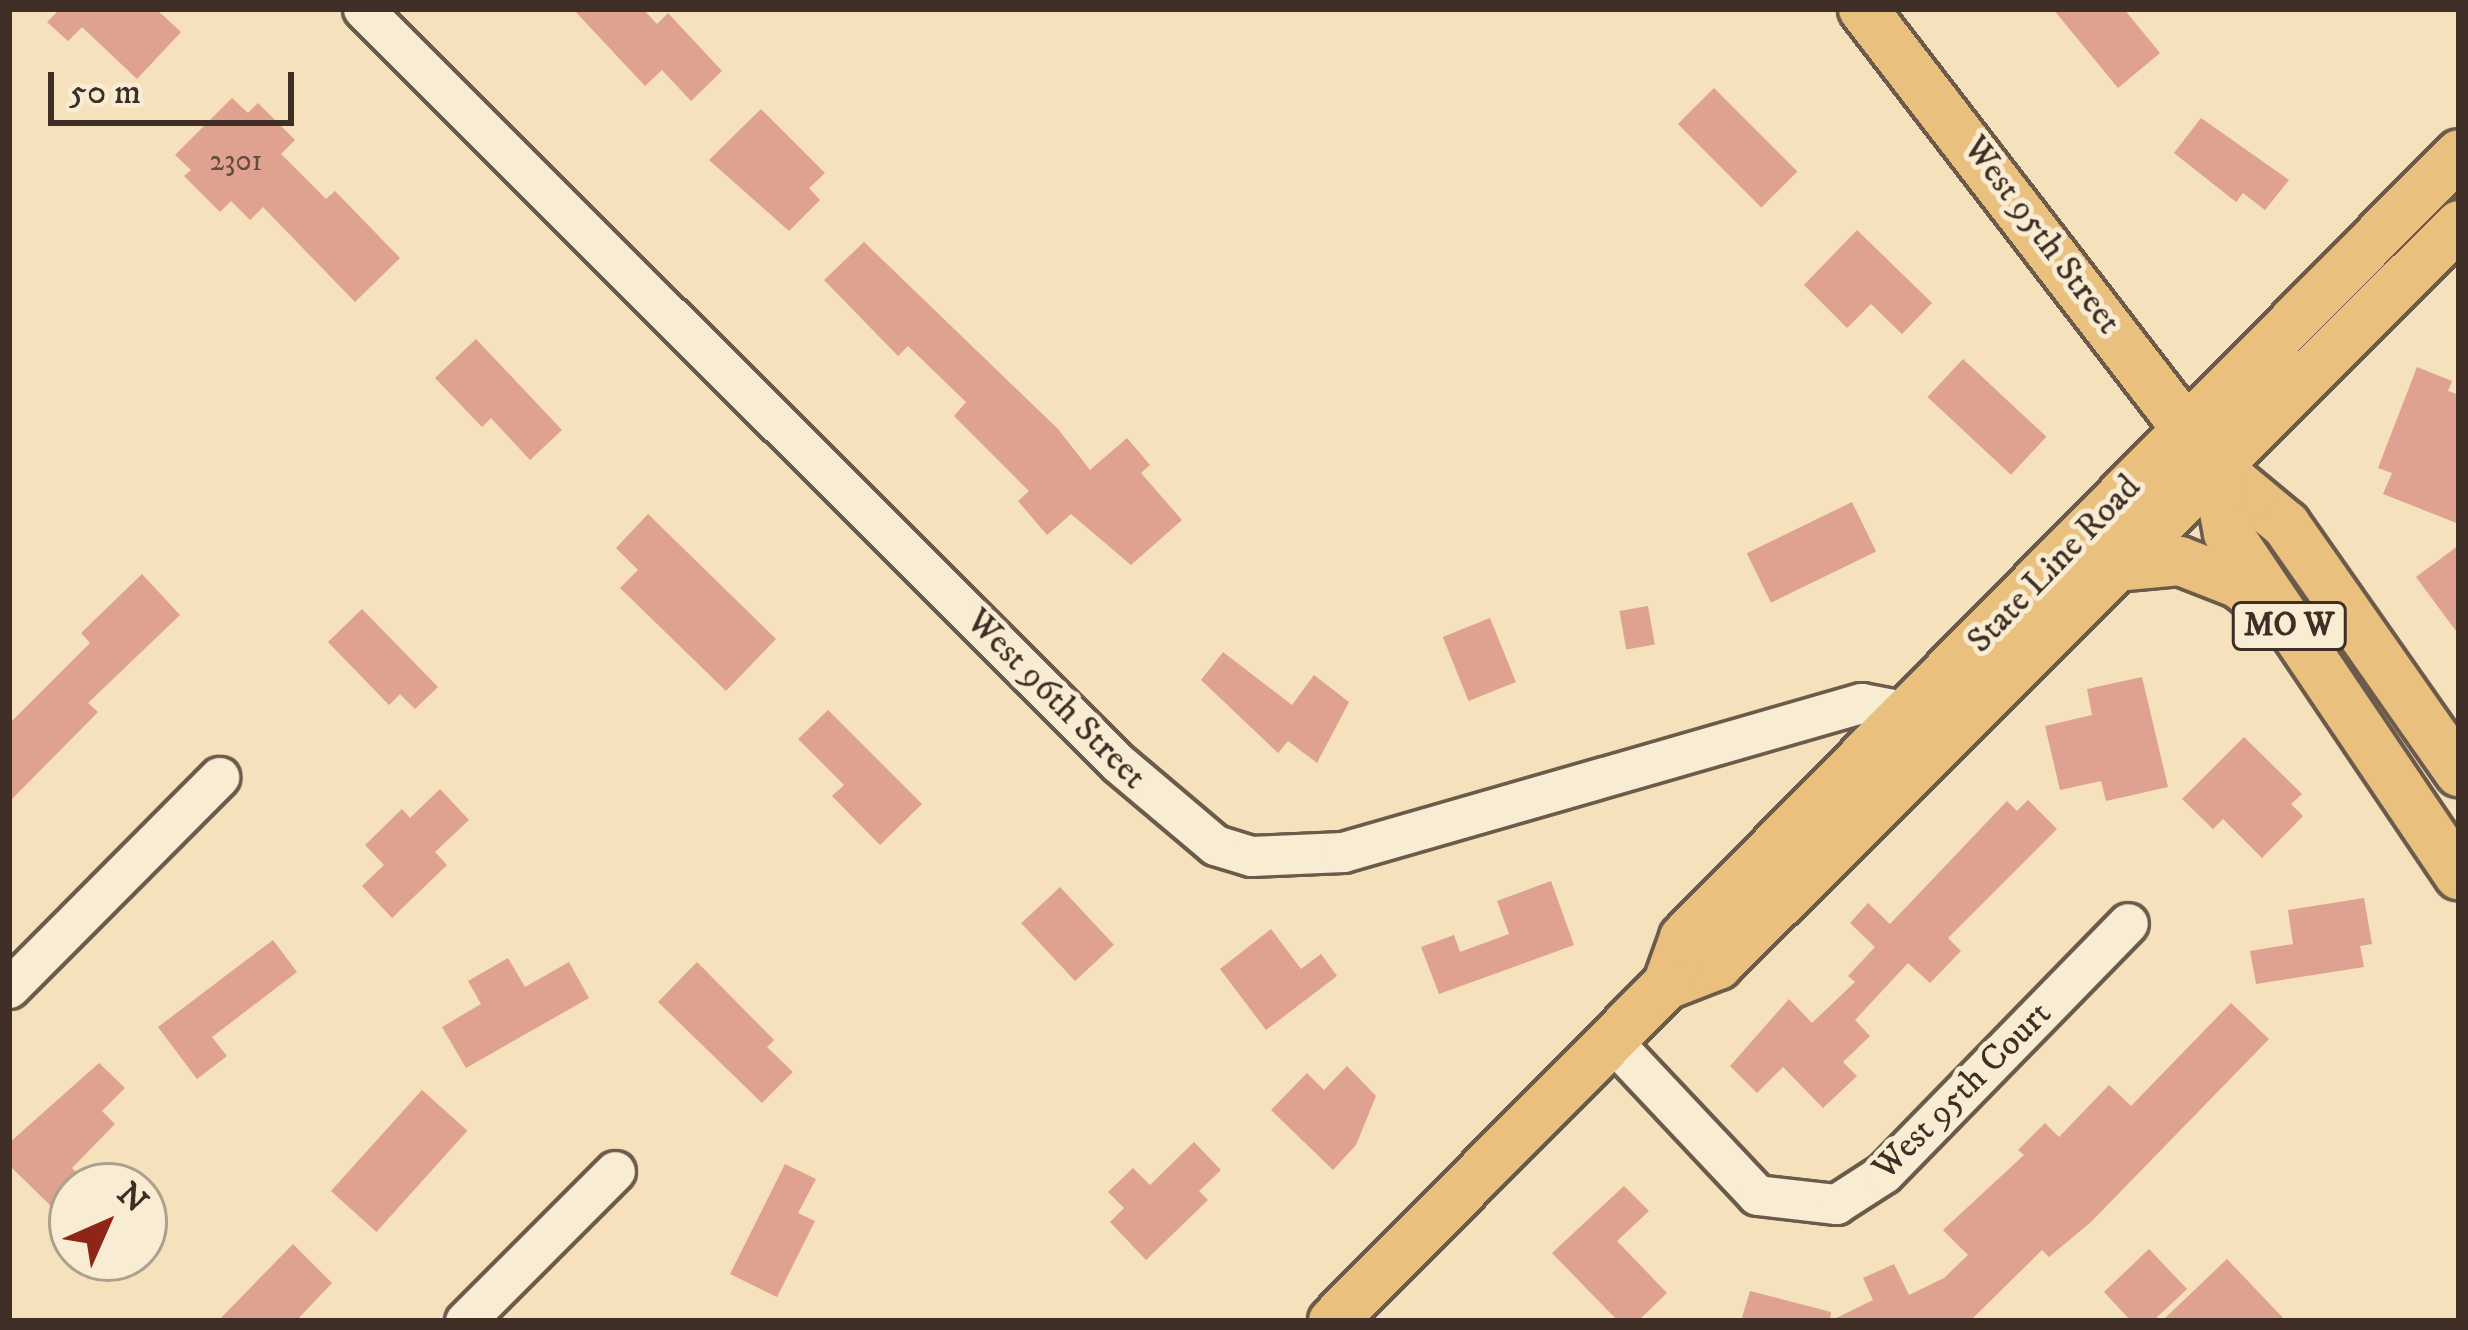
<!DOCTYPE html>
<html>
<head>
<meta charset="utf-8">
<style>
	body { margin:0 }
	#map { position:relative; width:2468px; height:1330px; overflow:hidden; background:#f5e1bb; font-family:"IM FELL DW Pica",serif }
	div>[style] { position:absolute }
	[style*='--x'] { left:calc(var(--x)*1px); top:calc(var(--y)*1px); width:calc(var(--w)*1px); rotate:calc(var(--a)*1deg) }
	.building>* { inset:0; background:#dfa190; transform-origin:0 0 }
	.roads { filter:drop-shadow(3px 0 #6c5b4b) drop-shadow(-3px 0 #6c5b4b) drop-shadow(0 3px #6c5b4b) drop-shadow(0 -3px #6c5b4b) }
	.minor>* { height:39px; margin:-19.5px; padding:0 19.5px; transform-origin:19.5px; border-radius:19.5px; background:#f8ecd3 }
	.major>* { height:48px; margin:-24px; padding:0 24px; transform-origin:24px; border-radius:24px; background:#eac07e }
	span { translate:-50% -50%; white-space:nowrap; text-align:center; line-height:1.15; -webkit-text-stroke:10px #f8ecd3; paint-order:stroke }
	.number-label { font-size:30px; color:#664b40 }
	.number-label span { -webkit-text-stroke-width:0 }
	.shield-label span { padding:3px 9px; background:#f8ecd3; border:3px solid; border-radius:9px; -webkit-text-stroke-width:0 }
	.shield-label { font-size:33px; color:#3e2e26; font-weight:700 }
	.street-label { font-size:36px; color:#3e2e26 }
	.frame { position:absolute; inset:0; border:12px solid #3e2e26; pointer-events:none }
	.north { position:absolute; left:48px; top:1162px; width:120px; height:120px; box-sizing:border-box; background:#f8ecd3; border:3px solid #aea08e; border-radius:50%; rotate:45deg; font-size:33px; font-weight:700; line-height:48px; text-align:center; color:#3e2e26 }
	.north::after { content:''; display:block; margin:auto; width:42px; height:54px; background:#8f2418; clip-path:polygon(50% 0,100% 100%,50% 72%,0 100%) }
	.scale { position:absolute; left:48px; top:72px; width:246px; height:54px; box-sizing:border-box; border:6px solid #3e2e26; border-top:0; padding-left:15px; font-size:36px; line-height:42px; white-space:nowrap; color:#3e2e26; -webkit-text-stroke:9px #f8ecd3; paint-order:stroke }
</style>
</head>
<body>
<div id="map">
	<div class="building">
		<div style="clip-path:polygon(60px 9px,156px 9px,181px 32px,137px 79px,82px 27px,68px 41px,47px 22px)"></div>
		<div style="clip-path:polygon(573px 9px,643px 9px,657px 24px,668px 13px,722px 71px,691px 101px,662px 70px,645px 86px)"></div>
		<div style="clip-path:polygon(2053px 9px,2124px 9px,2160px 53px,2118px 88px)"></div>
		<div style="left:1714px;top:88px;width:118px;height:51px;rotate:45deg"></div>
		<div style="clip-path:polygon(232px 98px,248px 113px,258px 103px,295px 140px,281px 154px,326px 199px,335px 191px,400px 258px,355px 302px,263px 207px,250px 220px,231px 201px,220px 212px,184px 176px,191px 170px,175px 155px)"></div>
		<div style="clip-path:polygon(761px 109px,825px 173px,809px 188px,820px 200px,789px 231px,709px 160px)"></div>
		<div style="clip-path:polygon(2201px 118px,2289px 180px,2265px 210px,2243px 193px,2236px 202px,2174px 153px)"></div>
		<div style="clip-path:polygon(1857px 230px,1932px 303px,1902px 334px,1871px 304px,1847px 328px,1804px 285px)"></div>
		<div style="clip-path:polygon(864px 242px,1058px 429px,1090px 470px,1127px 438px,1150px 465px,1141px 473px,1182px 520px,1131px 565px,1071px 514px,1047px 535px,1018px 501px,1029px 491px,954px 416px,966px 402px,908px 346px,898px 356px,824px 280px)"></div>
		<div style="clip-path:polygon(476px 339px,562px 430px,530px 460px,491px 418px,482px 427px,435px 378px)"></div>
		<div style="left:1963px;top:359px;width:114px;height:52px;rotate:43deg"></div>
		<div style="clip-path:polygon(2417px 367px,2452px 381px,2448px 391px,2459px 395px,2459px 524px,2383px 494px,2392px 473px,2378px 468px)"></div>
		<div style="left:1852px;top:502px;width:55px;height:117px;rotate:64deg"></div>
		<div style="clip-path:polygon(648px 514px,776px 639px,726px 691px,620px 588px,638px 570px,616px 548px)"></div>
		<div style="clip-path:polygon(2459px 545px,2459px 635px,2416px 577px)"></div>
		<div style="clip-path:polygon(142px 574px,180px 615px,88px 703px,98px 712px,9px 802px,9px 724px,90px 643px,81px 633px)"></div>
		<div style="left:1648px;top:606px;width:39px;height:29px;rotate:80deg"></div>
		<div style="clip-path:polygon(362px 609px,438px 687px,415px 709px,400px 694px,389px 705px,328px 642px)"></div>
		<div style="left:1490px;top:618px;width:69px;height:51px;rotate:68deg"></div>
		<div style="clip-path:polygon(1223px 652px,1292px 705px,1314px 675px,1349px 702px,1317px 763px,1288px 741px,1278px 753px,1201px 680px)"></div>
		<div style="clip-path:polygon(2142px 677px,2168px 787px,2106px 801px,2101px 781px,2060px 790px,2045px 726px,2092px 715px,2087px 689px)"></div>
		<div style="clip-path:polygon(828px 710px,922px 804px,880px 845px,832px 796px,844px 785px,798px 739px)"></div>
		<div style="clip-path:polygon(2244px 737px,2302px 794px,2291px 804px,2303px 816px,2262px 858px,2223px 819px,2213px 829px,2182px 799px)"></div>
		<div style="clip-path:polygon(440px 789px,469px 820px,435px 852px,447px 865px,392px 918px,362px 886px,384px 865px,365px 845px,402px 809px,410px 818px)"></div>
		<div style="clip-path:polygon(2028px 800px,2057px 829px,1948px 938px,1961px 951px,1930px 983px,1908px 963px,1855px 1020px,1870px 1036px,1843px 1062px,1857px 1076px,1823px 1108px,1783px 1067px,1757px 1093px,1730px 1066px,1789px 999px,1812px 1023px,1855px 982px,1848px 976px,1875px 947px,1850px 923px,1868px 903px,1890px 924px,2007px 801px,2017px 811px)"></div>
		<div style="clip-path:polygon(1551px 881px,1574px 945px,1439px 994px,1421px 947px,1454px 935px,1460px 952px,1509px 934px,1497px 901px)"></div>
		<div style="left:1060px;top:887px;width:79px;height:53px;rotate:47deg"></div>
		<div style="clip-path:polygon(2364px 898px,2372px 944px,2360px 946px,2364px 967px,2256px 984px,2250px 951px,2293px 944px,2288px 910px)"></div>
		<div style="clip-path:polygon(1271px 929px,1301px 969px,1321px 954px,1337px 976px,1266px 1030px,1220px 969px)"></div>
		<div style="clip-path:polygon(273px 940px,297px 972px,212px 1037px,227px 1056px,197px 1079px,158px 1027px)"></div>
		<div style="clip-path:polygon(508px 958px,525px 987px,569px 962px,589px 998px,466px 1068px,442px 1027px,481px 1004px,468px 981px)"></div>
		<div style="clip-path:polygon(697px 962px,774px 1040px,767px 1047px,793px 1072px,762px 1103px,658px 1002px)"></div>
		<div style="clip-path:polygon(2231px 1003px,2269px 1039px,2091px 1222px,2049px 1257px,2042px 1250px,1970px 1321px,1741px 1321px,1750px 1291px,1831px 1312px,1830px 1321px,1873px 1300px,1863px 1278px,1894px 1264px,1909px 1295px,1944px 1278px,1968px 1255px,1943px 1230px,2024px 1155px,2018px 1150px,2045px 1123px,2059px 1137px,2109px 1085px,2131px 1106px)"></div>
		<div style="clip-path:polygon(99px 1063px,125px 1088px,102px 1111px,115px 1124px,72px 1168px,85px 1181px,72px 1186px,56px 1211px,9px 1165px,9px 1143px)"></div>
		<div style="clip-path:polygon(1347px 1066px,1376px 1096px,1356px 1145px,1333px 1170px,1271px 1110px,1307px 1073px,1324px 1090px)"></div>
		<div style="left:422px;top:1090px;width:61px;height:136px;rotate:42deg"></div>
		<div style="clip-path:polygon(1194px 1142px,1221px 1170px,1199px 1191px,1208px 1200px,1146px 1260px,1110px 1222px,1124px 1208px,1108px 1192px,1133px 1168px,1150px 1185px)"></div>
		<div style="clip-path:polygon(785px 1164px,816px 1179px,798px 1213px,815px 1221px,777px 1297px,730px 1274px)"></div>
		<div style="clip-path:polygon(1624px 1186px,1649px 1211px,1617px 1241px,1667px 1293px,1638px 1321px,1618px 1321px,1552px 1253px)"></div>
		<div style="clip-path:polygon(293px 1244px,332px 1283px,296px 1321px,218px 1321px)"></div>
		<div style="clip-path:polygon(2149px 1249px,2187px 1289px,2153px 1321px,2131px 1321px,2104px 1292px)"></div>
		<div style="clip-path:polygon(2227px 1259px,2286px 1321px,2162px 1321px)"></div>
	</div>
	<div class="roads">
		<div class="minor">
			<div style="--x:363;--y:9;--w:1067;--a:44.96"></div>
			<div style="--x:1118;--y:763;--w:127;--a:40.2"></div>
			<div style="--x:1215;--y:845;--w:38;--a:17"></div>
			<div style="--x:1251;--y:856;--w:92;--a:-2.5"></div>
			<div style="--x:1343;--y:852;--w:539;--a:-16.05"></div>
			<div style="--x:1861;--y:703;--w:48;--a:10.8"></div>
			<div style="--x:1908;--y:712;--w:21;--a:45"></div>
			<div style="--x:9;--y:988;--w:298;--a:-45.1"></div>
			<div style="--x:1613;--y:1042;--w:210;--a:46.7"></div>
			<div style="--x:1757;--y:1195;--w:80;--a:6.5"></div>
			<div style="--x:1836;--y:1204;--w:57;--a:-32.9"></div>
			<div style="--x:1884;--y:1173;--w:349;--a:-45.7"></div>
			<div style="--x:465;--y:1321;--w:212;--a:-45"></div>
		</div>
		<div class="major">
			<div style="--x:1863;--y:9;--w:577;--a:52.4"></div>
			<div style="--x:2215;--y:466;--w:92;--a:39.7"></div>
			<div style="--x:2286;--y:525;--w:302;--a:55"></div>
			<div style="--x:2215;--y:466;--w:68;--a:79"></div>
			<div style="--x:2228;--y:533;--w:413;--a:56"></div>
			<div style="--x:2115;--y:567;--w:65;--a:-5.3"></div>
			<div style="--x:2180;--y:561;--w:63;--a:21.3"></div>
			<div style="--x:2239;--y:584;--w:33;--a:39"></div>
			<div style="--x:1667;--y:985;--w:55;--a:-21.4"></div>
			<div style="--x:1718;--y:965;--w:1047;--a:-44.96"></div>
			<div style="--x:1333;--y:1321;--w:474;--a:-45.2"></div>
			<div style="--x:1667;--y:985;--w:50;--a:-70.1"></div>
			<div style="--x:1684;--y:938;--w:1102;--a:-45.33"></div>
		</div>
	</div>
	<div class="number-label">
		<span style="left:236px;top:162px">2301</span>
	</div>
	<div class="shield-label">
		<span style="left:2289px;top:626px">MO W</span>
	</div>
	<div class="street-label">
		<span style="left:2042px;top:235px;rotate:53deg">West 95th Street</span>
		<span style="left:2054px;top:564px;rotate:-46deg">State Line Road</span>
		<span style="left:1056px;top:699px;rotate:45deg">West 96th Street</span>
		<span style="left:1962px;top:1091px;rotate:-45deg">West 95th Court</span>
	</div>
	<div class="frame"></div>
	<div class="north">N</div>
	<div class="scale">50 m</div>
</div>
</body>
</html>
